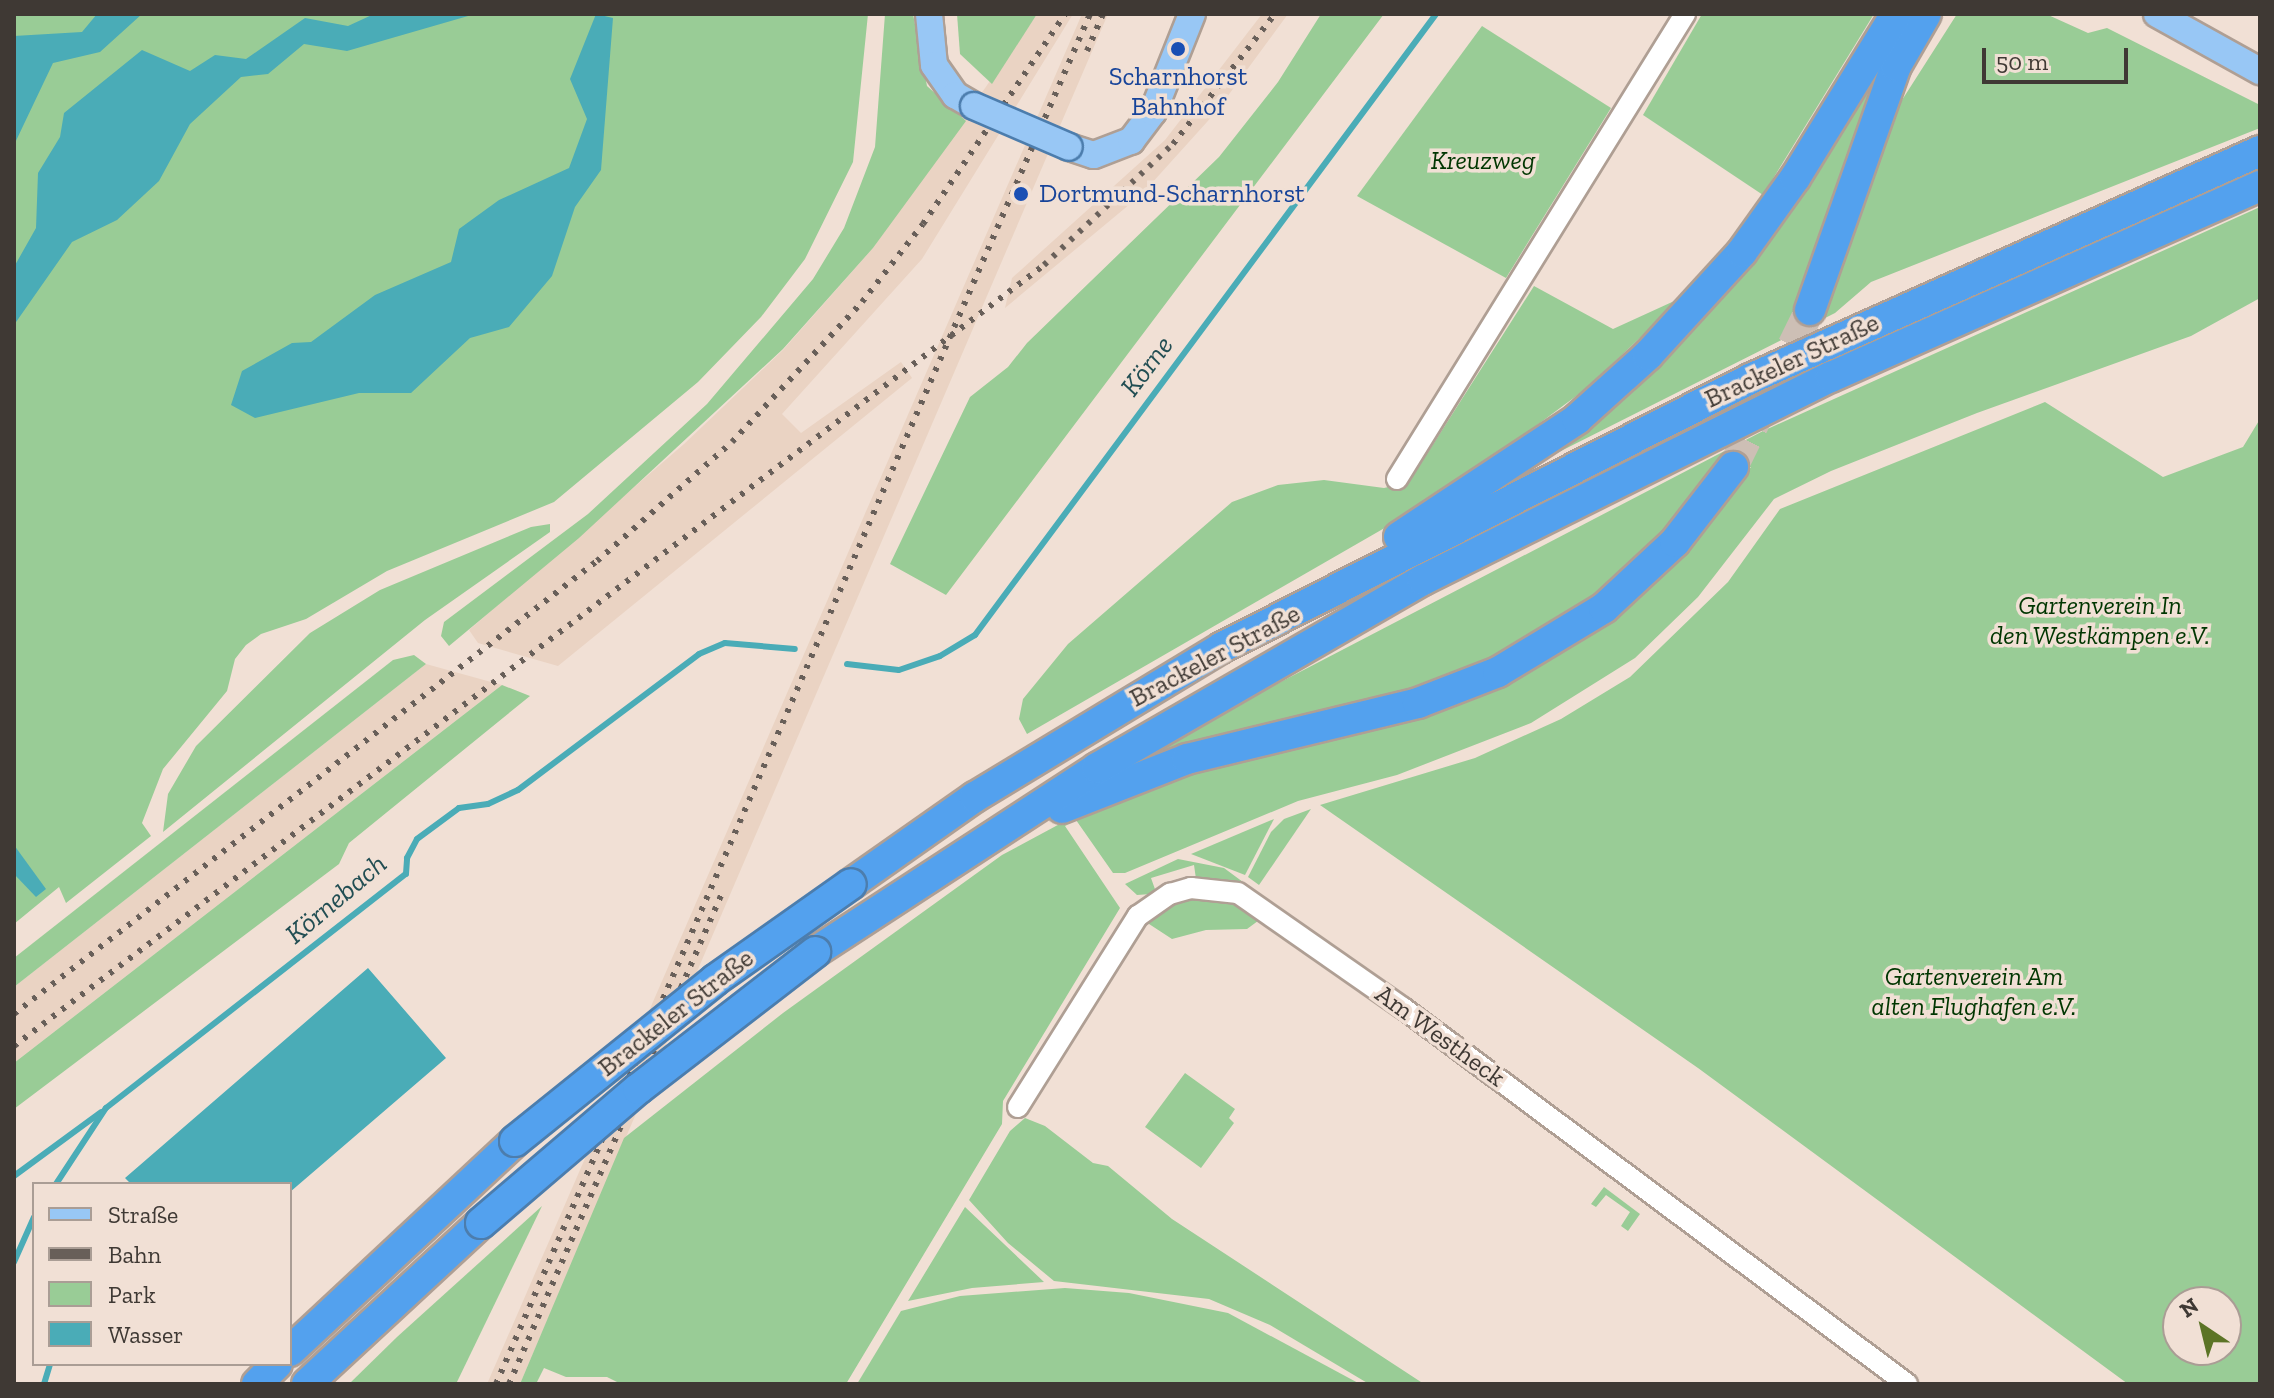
<!DOCTYPE html>
<html>
<head>
<meta charset="utf-8">
<style>
	body { margin:0 }
	#map { position:relative; width:2274px; height:1398px; overflow:hidden; background:#f1e0d5; font-family:"Zilla Slab",serif }
	div>[style] { position:absolute }
	[style*='--x'] { left:calc(var(--x)*1px); top:calc(var(--y)*1px); width:calc(var(--w)*1px); rotate:calc(var(--a)*1deg) }
	.built>* { inset:0; background:#ead3c3 }
	.green>* { inset:0; background:#99cc96 }
	.water>* { inset:0; background:#4aacb7 }
	.stream>* { height:6px; margin:-3px; padding:0 3px; transform-origin:3px; border-radius:3px; background:#4aacb7 }
	.highway-tunnel>* { height:30px; margin-top:-15px; transform-origin:0; background:repeating-linear-gradient(90deg,#cdbfb5 0 30px,transparent 0 45px) }
	.roads { filter:drop-shadow(2px 0 #af9f94) drop-shadow(-2px 0 #af9f94) drop-shadow(0 2px #af9f94) drop-shadow(0 -2px #af9f94) }
	.minor>* { height:20px; margin:-10px; padding:0 10px; transform-origin:10px; border-radius:10px; background:#fff }
	.major>* { height:26px; margin:-13px; padding:0 13px; transform-origin:13px; border-radius:13px; background:#98c7f5 }
	.highway>* { height:30px; margin:-15px; padding:0 15px; transform-origin:15px; border-radius:15px; background:#53a1ee }
	.rail>* { height:6px; margin-top:-3px; transform-origin:0; background:repeating-linear-gradient(90deg,#685f59 0 4px,transparent 0 12px) }
	.bridges { filter:drop-shadow(2px 0 #4c7dad) drop-shadow(-2px 0 #4c7dad) drop-shadow(0 2px #4c7dad) drop-shadow(0 -2px #4c7dad) }
	.major-bridge>* { height:26px; margin:-13px; padding:0 13px; transform-origin:13px; border-radius:13px; background:#98c7f5 }
	.highway-bridge>* { height:30px; margin:-15px; padding:0 15px; transform-origin:15px; border-radius:15px; background:#53a1ee }
	.dots>* { width:22px; height:22px; translate:-50% -50%; box-sizing:border-box; border:4px solid #f1e0d5; border-radius:50% }
	span { translate:-50% -50%; white-space:nowrap; text-align:center; line-height:1.15; -webkit-text-stroke:7px #f1e0d5; paint-order:stroke }
	.transit-label { font-size:26px; color:#164399 }
	.left { translate:0 -50%; text-align:left }
	.park-label { font-size:26px; color:#003601; font-style:italic }
	.street-label { font-size:26px; color:#3f3934 }
	.water-label { font-size:28px; color:#224e53; font-style:italic }
	.frame { position:absolute; inset:0; border:16px solid #3f3934; pointer-events:none }
	.legend { position:absolute; left:32px; top:1182px; width:260px; height:184px; box-sizing:border-box; background:#f1e0d5; border:2px solid #aa9d95; margin:0; padding:10px 14px; list-style:none; font-size:24px; color:#3f3934 }
	.legend li { display:flex; align-items:center; gap:16px; height:40px }
	.legend b { width:40px; border:2px solid #aa9d95 }
	.north { position:absolute; left:2162px; top:1286px; width:80px; height:80px; box-sizing:border-box; background:#f1e0d5; border:2px solid #aa9d95; border-radius:50%; rotate:325deg; font-size:22px; font-weight:700; line-height:32px; text-align:center; color:#3f3934 }
	.north::after { content:''; display:block; margin:auto; width:28px; height:36px; background:#5c7426; clip-path:polygon(50% 0,100% 100%,50% 72%,0 100%) }
	.scale { position:absolute; left:1982px; top:48px; width:146px; height:36px; box-sizing:border-box; border:4px solid #3f3934; border-top:0; padding-left:10px; font-size:24px; line-height:28px; white-space:nowrap; color:#3f3934; -webkit-text-stroke:6px #f1e0d5; paint-order:stroke }
</style>
</head>
<body>
<div id="map">
	<div class="built">
		<div style="clip-path:polygon(1037px 14px,1073px 14px,922px 259px,782px 414px,801px 433px,901px 362px,912px 378px,558px 666px,478px 643px,469px 630px,684px 444px,783px 350px,873px 248px)"></div>
		<div style="clip-path:polygon(1082px 14px,1108px 14px,520px 1384px,487px 1384px)"></div>
		<div style="clip-path:polygon(1262px 14px,1288px 14px,1216px 112px,1142px 194px,1005px 308px,1012px 278px,1165px 140px)"></div>
		<div style="clip-path:polygon(426px 664px,502px 685px,14px 1063px,14px 987px)"></div>
	</div>
	<div class="green">
		<div style="clip-path:polygon(14px 14px,868px 14px,853px 162px,805px 259px,761px 317px,698px 382px,554px 502px,387px 571px,306px 619px,261px 634px,246px 645px,235px 659px,227px 691px,163px 769px,142px 823px,151px 836px,66px 903px,59px 887px,14px 924px)"></div>
		<div style="clip-path:polygon(885px 14px,913px 14px,927px 86px,966px 121px,873px 248px,783px 349px,579px 538px,449px 646px,441px 636px,444px 622px,588px 514px,707px 404px,813px 279px,844px 228px,875px 147px)"></div>
		<div style="clip-path:polygon(957px 14px,1037px 14px,992px 84px,960px 54px)"></div>
		<div style="clip-path:polygon(1321px 14px,1384px 14px,946px 595px,890px 564px,970px 397px,1008px 367px,1027px 343px,1219px 157px,1278px 82px)"></div>
		<div style="clip-path:polygon(1702px 14px,1874px 14px,1763px 195px,1643px 115px)"></div>
		<div style="clip-path:polygon(1957px 14px,2046px 14px,2088px 33px,2107px 28px,2260px 105px,2260px 128px,1871px 282px,1835px 313px,1551px 456px,1625px 391px,1884px 59px,1794px 313px,1826px 308px,1888px 122px)"></div>
		<div style="clip-path:polygon(1482px 26px,1611px 108px,1506px 278px,1357px 196px)"></div>
		<div style="clip-path:polygon(2260px 207px,2260px 298px,2191px 336px,1977px 413px,1831px 471px,1774px 499px,1698px 597px,1635px 658px,1531px 723px,1397px 775px,1298px 801px,1125px 873px,1113px 873px,1076px 820px,1065px 826px,1120px 908px,1003px 1101px,1002px 1124px,846px 1384px,621px 1384px,607px 1377px,566px 1377px,544px 1368px,536px 1384px,520px 1384px,624px 1138px,783px 1013px,1002px 855px,1108px 798px,1513px 678px,1731px 493px,1751px 467px,1715px 468px,1688px 510px,1621px 579px,1563px 625px,1426px 690px,1148px 757px,1250px 698px,1763px 431px)"></div>
		<div style="clip-path:polygon(1534px 286px,1613px 329px,1683px 297px,1587px 388px,1482px 466px,1395px 522px,1027px 734px,1019px 719px,1023px 699px,1068px 644px,1232px 502px,1278px 485px,1324px 480px,1384px 488px,1409px 482px)"></div>
		<div style="clip-path:polygon(evenodd,2045px 402px,2163px 477px,2243px 447px,2260px 419px,2260px 1384px,2128px 1384px,1698px 1068px,1320px 805px,1475px 758px,1561px 719px,1630px 677px,1728px 582px,1780px 509px,2045px 402px,2178px 1302px,2226px 1302px,2226px 1350px,2178px 1350px,2178px 1302px)"></div>
		<div style="clip-path:polygon(550px 524px,550px 532px,425px 620px,163px 832px,168px 794px,196px 746px,310px 633px,380px 590px,531px 527px)"></div>
		<div style="clip-path:polygon(414px 655px,426px 664px,14px 987px,14px 958px,393px 660px)"></div>
		<div style="clip-path:polygon(502px 685px,530px 696px,349px 843px,339px 864px,14px 1109px,14px 1063px)"></div>
		<div style="clip-path:polygon(1311px 809px,1259px 885px,1248px 877px,1271px 832px,1284px 819px)"></div>
		<div style="clip-path:polygon(1274px 819px,1245px 875px,1191px 854px)"></div>
		<div style="clip-path:polygon(1178px 859px,1224px 868px,1247px 885px,1196px 879px,1194px 865px,1151px 878px,1156px 892px,1151px 894px,1137px 895px,1125px 884px)"></div>
		<div style="clip-path:polygon(1196px 896px,1240px 905px,1262px 918px,1247px 929px,1206px 930px,1172px 939px,1146px 922px,1172px 902px)"></div>
		<div style="clip-path:polygon(1185px 1073px,1235px 1109px,1229px 1118px,1234px 1123px,1201px 1168px,1145px 1127px)"></div>
		<div style="clip-path:polygon(1025px 1118px,1045px 1126px,1093px 1163px,1108px 1166px,1172px 1219px,1424px 1384px,1369px 1384px,1270px 1325px,1209px 1299px,1054px 1281px,1008px 1243px,969px 1200px,1010px 1131px)"></div>
		<div style="clip-path:polygon(1604px 1187px,1640px 1214px,1628px 1231px,1621px 1226px,1630px 1212px,1606px 1195px,1596px 1207px,1591px 1204px)"></div>
		<div style="clip-path:polygon(542px 1206px,456px 1384px,349px 1384px,397px 1337px)"></div>
		<div style="clip-path:polygon(965px 1207px,1044px 1282px,972px 1288px,908px 1301px)"></div>
		<div style="clip-path:polygon(1065px 1288px,1129px 1293px,1228px 1313px,1360px 1384px,857px 1384px,901px 1311px,960px 1296px)"></div>
	</div>
	<div class="water">
		<div style="clip-path:polygon(97px 14px,142px 14px,100px 52px,53px 63px,14px 145px,14px 36px,82px 32px)"></div>
		<div style="clip-path:polygon(374px 14px,475px 14px,347px 51px,304px 44px,268px 74px,241px 77px,190px 124px,159px 181px,117px 220px,72px 242px,14px 325px,14px 267px,36px 228px,38px 173px,60px 137px,64px 113px,142px 50px,190px 71px,215px 55px,246px 59px,305px 18px,348px 26px)"></div>
		<div style="clip-path:polygon(596px 14px,613px 18px,601px 170px,575px 207px,552px 276px,509px 327px,470px 338px,411px 393px,359px 393px,255px 418px,231px 405px,242px 371px,292px 343px,311px 342px,375px 295px,451px 262px,459px 229px,499px 200px,569px 168px,587px 119px,570px 79px)"></div>
		<div style="clip-path:polygon(14px 845px,46px 889px,36px 897px,14px 874px)"></div>
		<div style="clip-path:polygon(368px 968px,446px 1058px,290px 1192px,290px 1184px,131px 1184px,125px 1178px)"></div>
	</div>
	<div class="stream">
		<div style="--x:847;--y:664;--w:52;--a:6.6"></div>
		<div style="--x:899;--y:670;--w:43;--a:-18.9"></div>
		<div style="--x:940;--y:656;--w:41;--a:-31"></div>
		<div style="--x:975;--y:635;--w:773;--a:-53.41"></div>
		<div style="--x:14;--y:1176;--w:108;--a:-36.3"></div>
		<div style="--x:56;--y:1184;--w:91;--a:-56.7"></div>
		<div style="--x:106;--y:1108;--w:380;--a:-38"></div>
		<div style="--x:406;--y:874;--w:16;--a:-86"></div>
		<div style="--x:407;--y:858;--w:21;--a:-62"></div>
		<div style="--x:417;--y:839;--w:52;--a:-36.4"></div>
		<div style="--x:459;--y:808;--w:29;--a:-8"></div>
		<div style="--x:488;--y:804;--w:33;--a:-25"></div>
		<div style="--x:518;--y:790;--w:226;--a:-36.9"></div>
		<div style="--x:699;--y:654;--w:28;--a:-23"></div>
		<div style="--x:725;--y:643;--w:70;--a:4.9"></div>
		<div style="--x:14;--y:1262;--w:49;--a:-66"></div>
		<div style="--x:44;--y:1384;--w:21;--a:-73"></div>
	</div>
	<div class="highway-tunnel">
		<div style="--x:1733;--y:467;--w:175;--a:-63.9"></div>
	</div>
	<div class="roads">
		<div class="minor">
			<div style="--x:1397;--y:479;--w:547;--a:-58.23"></div>
			<div style="--x:1018;--y:1107;--w:226;--a:-57.9"></div>
			<div style="--x:1138;--y:916;--w:39;--a:-35"></div>
			<div style="--x:1170;--y:894;--w:22;--a:-16"></div>
			<div style="--x:1191;--y:888;--w:47;--a:6.1"></div>
			<div style="--x:1238;--y:893;--w:201;--a:34.9"></div>
			<div style="--x:1403;--y:1008;--w:629;--a:36.72"></div>
		</div>
		<div class="major">
			<div style="--x:929;--y:14;--w:51;--a:84.4"></div>
			<div style="--x:934;--y:65;--w:37;--a:55"></div>
			<div style="--x:955;--y:95;--w:22;--a:30"></div>
			<div style="--x:2157;--y:14;--w:118;--a:29"></div>
			<div style="--x:1069;--y:147;--w:26;--a:18"></div>
			<div style="--x:1094;--y:155;--w:40;--a:-21"></div>
			<div style="--x:1131;--y:141;--w:36;--a:-53"></div>
			<div style="--x:1153;--y:112;--w:105;--a:-68.3"></div>
		</div>
		<div class="highway">
			<div style="--x:1810;--y:310;--w:259;--a:-70.6"></div>
			<div style="--x:1896;--y:66;--w:60;--a:-60"></div>
			<div style="--x:1399;--y:537;--w:214;--a:-33.5"></div>
			<div style="--x:1577;--y:419;--w:96;--a:-42"></div>
			<div style="--x:1648;--y:355;--w:139;--a:-47.6"></div>
			<div style="--x:1742;--y:252;--w:91;--a:-54.4"></div>
			<div style="--x:1795;--y:178;--w:193;--a:-58.4"></div>
			<div style="--x:1062;--y:808;--w:134;--a:-21.4"></div>
			<div style="--x:1187;--y:759;--w:238;--a:-13.6"></div>
			<div style="--x:1418;--y:703;--w:86;--a:-21.2"></div>
			<div style="--x:1498;--y:672;--w:124;--a:-31.1"></div>
			<div style="--x:1604;--y:608;--w:97;--a:-42.9"></div>
			<div style="--x:1675;--y:542;--w:95;--a:-52.3"></div>
			<div style="--x:851;--y:884;--w:151;--a:-35.1"></div>
			<div style="--x:975;--y:797;--w:288;--a:-31.2"></div>
			<div style="--x:1221;--y:648;--w:593;--a:-26.95"></div>
			<div style="--x:1750;--y:379;--w:559;--a:-24.09"></div>
			<div style="--x:815;--y:952;--w:337;--a:-33.1"></div>
			<div style="--x:1097;--y:768;--w:376;--a:-30"></div>
			<div style="--x:1423;--y:580;--w:456;--a:-26.5"></div>
			<div style="--x:1831;--y:377;--w:470;--a:-24"></div>
			<div style="--x:290;--y:1351;--w:308;--a:-43"></div>
			<div style="--x:257;--y:1384;--w:28;--a:-45"></div>
			<div style="--x:307;--y:1384;--w:237;--a:-42.8"></div>
		</div>
	</div>
	<div class="rail">
		<div style="--x:1087;--y:51;--w:40;--a:-66.6"></div>
		<div style="--x:14;--y:1014;--w:738;--a:-37.85"></div>
		<div style="--x:597;--y:561;--w:180;--a:-41.4"></div>
		<div style="--x:732;--y:442;--w:191;--a:-47.1"></div>
		<div style="--x:862;--y:302;--w:99;--a:-52"></div>
		<div style="--x:923;--y:224;--w:254;--a:-55.9"></div>
		<div style="--x:14;--y:1046;--w:1293;--a:-37.17"></div>
		<div style="--x:1044;--y:265;--w:177;--a:-43.2"></div>
		<div style="--x:1173;--y:144;--w:165;--a:-51.9"></div>
		<div style="--x:496;--y:1384;--w:1493;--a:-66.56"></div>
		<div style="--x:509;--y:1384;--w:537;--a:-66.54"></div>
	</div>
	<div class="bridges">
		<div class="major-bridge">
			<div style="--x:974;--y:106;--w:103;--a:23.3"></div>
		</div>
		<div class="highway-bridge">
			<div style="--x:515;--y:1141;--w:257;--a:-38.8"></div>
			<div style="--x:715;--y:980;--w:166;--a:-35.2"></div>
			<div style="--x:481;--y:1223;--w:206;--a:-40.5"></div>
			<div style="--x:638;--y:1089;--w:224;--a:-37.7"></div>
		</div>
	</div>
	<div class="dots">
		<div style="left:1178px;top:49px;background:#1a4fb4"></div>
		<div style="left:1021px;top:194px;background:#1a4fb4"></div>
	</div>
	<div class="transit-label">
		<span style="left:1178px;top:92px">Scharnhorst<br>Bahnhof</span>
		<span class="left" style="left:1039px;top:194px">Dortmund-Scharnhorst</span>
	</div>
	<div class="park-label">
		<span style="left:1483px;top:161px">Kreuzweg</span>
		<span style="left:2100px;top:621px">Gartenverein In<br>den Westkämpen e.V.</span>
		<span style="left:1974px;top:992px">Gartenverein Am<br>alten Flughafen e.V.</span>
	</div>
	<div class="street-label">
		<span style="left:1792px;top:361px;rotate:-25deg">Brackeler Straße</span>
		<span style="left:1215px;top:656px;rotate:-28deg">Brackeler Straße</span>
		<span style="left:676px;top:1013px;rotate:-38deg">Brackeler Straße</span>
		<span style="left:1440px;top:1036px;rotate:36deg">Am Westheck</span>
	</div>
	<div class="water-label">
		<span style="left:1147px;top:366px;rotate:-53deg">Körne</span>
		<span style="left:336px;top:899px;rotate:-40deg">Körnebach</span>
	</div>
	<div class="frame"></div>
	<ul class="legend">
	<li><b style="height:10px;background:#98c7f5"></b>Straße</li>
	<li><b style="height:10px;background:#685f59"></b>Bahn</li>
	<li><b style="height:22px;background:#99cc96"></b>Park</li>
	<li><b style="height:22px;background:#4aacb7"></b>Wasser</li>
	</ul>
	<div class="north">N</div>
	<div class="scale">50 m</div>
</div>
</body>
</html>
